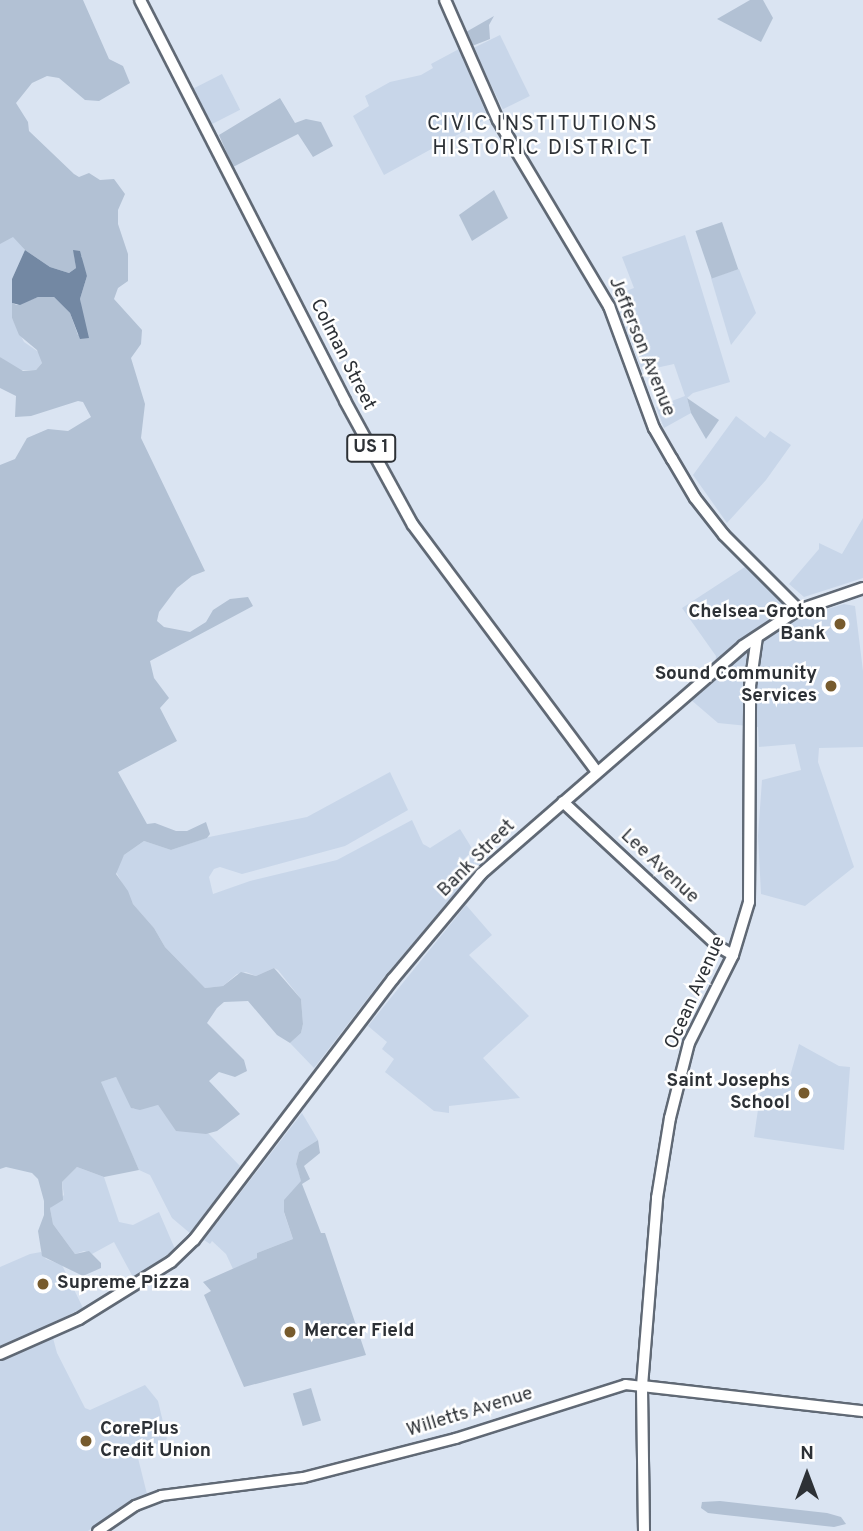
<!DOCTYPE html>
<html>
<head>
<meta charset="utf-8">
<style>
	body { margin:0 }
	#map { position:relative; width:863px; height:1531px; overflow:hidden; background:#dae4f2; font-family:Overpass,sans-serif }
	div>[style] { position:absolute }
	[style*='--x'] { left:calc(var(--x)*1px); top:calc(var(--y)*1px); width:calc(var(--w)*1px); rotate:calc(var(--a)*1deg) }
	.built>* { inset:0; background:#c8d6e9; transform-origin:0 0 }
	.green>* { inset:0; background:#b2c1d4; transform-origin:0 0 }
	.water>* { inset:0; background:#7388a3 }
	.roads { filter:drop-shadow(2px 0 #606975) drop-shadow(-2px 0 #606975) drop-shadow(0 2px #606975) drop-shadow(0 -2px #606975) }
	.minor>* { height:9px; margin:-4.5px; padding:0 4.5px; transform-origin:4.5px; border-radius:4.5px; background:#fff }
	.major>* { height:10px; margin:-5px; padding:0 5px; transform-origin:5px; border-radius:5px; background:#fff }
	.dots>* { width:19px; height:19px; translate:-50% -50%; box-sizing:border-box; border:4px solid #fff; border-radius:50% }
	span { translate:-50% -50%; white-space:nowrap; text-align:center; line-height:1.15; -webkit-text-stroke:5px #fff; paint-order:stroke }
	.shield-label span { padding:2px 5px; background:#fff; border:2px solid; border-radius:5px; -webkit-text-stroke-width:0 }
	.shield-label { font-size:18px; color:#2d3136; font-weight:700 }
	.street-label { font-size:19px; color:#2d3136 }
	.poi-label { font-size:19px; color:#2d3136; font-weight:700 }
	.right { translate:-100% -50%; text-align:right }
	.left { translate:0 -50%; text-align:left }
	.neighbourhood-label { font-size:21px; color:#2d3136; letter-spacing:2px }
	.north { position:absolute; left:772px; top:1440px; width:70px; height:70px; -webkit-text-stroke:5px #fff; paint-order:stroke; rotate:0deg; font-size:19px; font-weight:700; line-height:28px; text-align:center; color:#2d3136 }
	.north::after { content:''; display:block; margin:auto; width:24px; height:32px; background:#2d3136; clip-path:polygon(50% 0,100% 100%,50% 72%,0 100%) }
</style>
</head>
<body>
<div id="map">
	<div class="built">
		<div style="left:500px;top:35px;width:68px;height:30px;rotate:64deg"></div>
		<div style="clip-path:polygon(459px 49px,488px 118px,384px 175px,353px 116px,369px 106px,365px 96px,390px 82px,421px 75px,433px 68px,431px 64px)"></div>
		<div style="left:222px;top:74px;width:40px;height:32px;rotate:63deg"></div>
		<div style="clip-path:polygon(0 234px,12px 235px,25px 250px,12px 279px,12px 318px,24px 342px,40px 353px,42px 363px,36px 370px,18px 370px,0 357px)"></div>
		<div style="clip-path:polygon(685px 235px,730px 382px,693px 393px,687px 398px,691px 413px,664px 428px,656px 407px,685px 396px,674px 364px,642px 371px,613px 296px,634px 288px,622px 257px)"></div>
		<div style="clip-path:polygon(739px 269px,756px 313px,731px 345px,711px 278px)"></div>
		<div style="clip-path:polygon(736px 416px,765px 438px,770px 431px,791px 445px,766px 480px,727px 523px,693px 475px)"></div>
		<div style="clip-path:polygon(863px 518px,863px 578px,804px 597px,789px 584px,819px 549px,819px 543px,842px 554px)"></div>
		<div style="clip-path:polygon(748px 565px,798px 618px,844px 604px,855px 606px,863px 671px,863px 747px,819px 748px,818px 762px,854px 867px,805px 906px,761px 894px,758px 836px,762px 780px,801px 770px,795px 744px,759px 747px,758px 727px,718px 723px,690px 699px,714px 679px,716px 656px,682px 608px)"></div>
		<div style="clip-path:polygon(390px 772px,408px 810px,345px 846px,242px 874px,220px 867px,214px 869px,209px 877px,213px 894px,250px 881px,337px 860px,412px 820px,423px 844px,430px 848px,460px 829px,481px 863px,384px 977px,314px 1068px,290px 1043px,301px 1033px,303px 1024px,301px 999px,278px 970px,274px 968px,256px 976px,246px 972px,237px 974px,223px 986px,205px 988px,165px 947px,154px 928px,133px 904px,115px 870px,124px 855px,144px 841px,171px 850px,209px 837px,307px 817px)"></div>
		<div style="clip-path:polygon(466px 905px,492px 935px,469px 955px,529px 1016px,483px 1058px,520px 1098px,449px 1106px,449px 1113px,434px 1111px,385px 1072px,394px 1059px,382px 1049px,387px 1042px,368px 1026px)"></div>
		<div style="clip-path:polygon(799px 1044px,839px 1066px,850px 1067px,844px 1150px,754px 1137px,762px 1082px,787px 1087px)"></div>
		<div style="clip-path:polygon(116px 1077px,133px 1109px,158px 1105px,176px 1130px,208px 1133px,240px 1166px,191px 1234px,172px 1218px,150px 1175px,139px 1170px,102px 1087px,101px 1082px)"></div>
		<div style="clip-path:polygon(302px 1113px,318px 1140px,299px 1152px,296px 1164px,302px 1183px,284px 1213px,293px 1239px,257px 1253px,258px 1258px,233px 1269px,226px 1254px,212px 1241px,210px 1244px,204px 1240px)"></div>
		<div style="clip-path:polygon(77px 1167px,104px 1177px,119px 1222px,133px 1225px,159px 1212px,175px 1249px,134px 1279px,114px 1242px,92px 1254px,84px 1251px,75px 1254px,53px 1224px,50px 1208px,64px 1195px,62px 1182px)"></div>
		<div style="clip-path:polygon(41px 1252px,46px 1259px,62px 1265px,83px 1308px,0 1348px,0 1267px,30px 1254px)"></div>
		<div style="clip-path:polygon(53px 1338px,57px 1353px,85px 1408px,90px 1410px,145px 1385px,158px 1401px,167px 1439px,137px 1454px,147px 1494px,125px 1504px,88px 1531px,0 1531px,0 1360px)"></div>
	</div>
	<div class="green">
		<div style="clip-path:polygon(0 0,83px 0,109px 59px,123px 66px,130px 83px,99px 101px,85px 100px,59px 78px,47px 76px,32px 83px,16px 103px,28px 122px,29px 131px,74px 174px,79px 177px,89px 173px,100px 180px,114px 179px,125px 194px,118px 210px,118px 224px,128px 254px,128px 281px,118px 288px,114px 299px,142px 330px,141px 344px,131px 358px,145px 404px,141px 438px,205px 571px,192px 576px,177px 588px,159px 612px,157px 621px,164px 627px,190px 632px,206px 622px,213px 610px,230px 599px,248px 597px,253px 606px,150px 661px,154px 678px,169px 698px,160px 708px,177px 741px,118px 772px,147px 824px,155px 823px,176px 831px,187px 831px,206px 822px,210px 834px,207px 838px,171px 850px,144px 841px,124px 855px,116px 874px,128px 891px,133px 904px,154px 928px,165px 947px,205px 988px,223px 986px,241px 972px,256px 976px,274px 968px,301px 999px,303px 1024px,301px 1033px,290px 1043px,277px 1035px,248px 1001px,224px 1002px,217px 1008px,207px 1023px,244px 1060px,247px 1071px,235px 1077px,219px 1072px,209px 1081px,240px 1114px,217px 1131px,206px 1134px,176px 1131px,158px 1105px,140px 1110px,131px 1108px,116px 1077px,101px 1082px,139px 1170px,104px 1177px,77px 1167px,62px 1182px,63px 1200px,50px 1208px,53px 1224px,75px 1254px,89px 1251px,101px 1263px,101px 1268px,83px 1276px,42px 1256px,38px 1231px,44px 1215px,44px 1201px,38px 1179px,32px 1173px,6px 1167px,0 1169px,0 465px,15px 459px,27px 438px,48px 429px,68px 431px,91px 417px,83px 402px,78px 401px,31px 416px,15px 417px,16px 396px,0 388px,0 357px,23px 371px,36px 370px,42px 363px,37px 350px,19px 335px,12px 318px,12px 303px,17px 305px,38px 297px,54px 297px,70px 313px,78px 335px,87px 332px,83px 323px,80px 299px,87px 276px,81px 265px,82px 256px,74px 254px,76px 268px,69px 273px,50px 267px,25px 250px,13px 237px,0 244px)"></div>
		<div style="clip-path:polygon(750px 0,763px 0,773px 18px,761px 42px,717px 19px)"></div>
		<div style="clip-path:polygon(494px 16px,489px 25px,490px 39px,472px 46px,466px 32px)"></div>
		<div style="clip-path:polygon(280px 98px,295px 123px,306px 119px,321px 122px,333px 146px,313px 157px,298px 134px,233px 167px,219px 135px)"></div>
		<div style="clip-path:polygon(494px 190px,508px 218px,472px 241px,459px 215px)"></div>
		<div style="left:722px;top:222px;width:50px;height:28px;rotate:71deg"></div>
		<div style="clip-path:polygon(687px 398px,719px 420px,706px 439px,691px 413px)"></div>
		<div style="clip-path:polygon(318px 1140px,320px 1153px,304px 1166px,310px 1179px,302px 1184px,321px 1233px,325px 1233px,366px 1355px,244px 1387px,204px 1295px,211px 1291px,203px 1282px,257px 1258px,257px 1253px,293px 1239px,284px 1212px,284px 1200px,301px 1181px,296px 1164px,299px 1152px)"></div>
		<div style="left:311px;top:1388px;width:34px;height:19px;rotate:73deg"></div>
		<div style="clip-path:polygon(720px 1501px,827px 1513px,841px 1517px,846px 1524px,834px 1527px,725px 1515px,708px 1513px,701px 1508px,702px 1502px)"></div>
	</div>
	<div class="water">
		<div style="clip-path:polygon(25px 250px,50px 267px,69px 273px,76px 268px,73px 250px,80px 251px,87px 276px,80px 299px,89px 338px,80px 339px,70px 313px,54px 297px,38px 297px,20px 305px,12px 303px,12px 279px)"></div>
	</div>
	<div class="roads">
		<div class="minor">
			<div style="--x:97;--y:1531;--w:46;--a:-34.4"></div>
			<div style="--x:135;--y:1505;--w:28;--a:-21"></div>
			<div style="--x:161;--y:1495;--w:143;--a:-7.2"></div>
			<div style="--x:303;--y:1477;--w:157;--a:-14.4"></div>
			<div style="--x:455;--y:1438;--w:178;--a:-17.6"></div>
			<div style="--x:625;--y:1384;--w:17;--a:7"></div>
		</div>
		<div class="major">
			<div style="--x:140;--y:0;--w:450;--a:62.9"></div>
			<div style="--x:345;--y:401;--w:141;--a:61.3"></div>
			<div style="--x:413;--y:525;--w:308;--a:53.3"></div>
			<div style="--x:445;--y:0;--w:131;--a:66.2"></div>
			<div style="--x:498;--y:120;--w:217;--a:59.2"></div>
			<div style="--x:609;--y:306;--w:130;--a:69.8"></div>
			<div style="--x:654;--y:428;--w:36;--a:60"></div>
			<div style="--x:672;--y:459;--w:45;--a:59.5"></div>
			<div style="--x:695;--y:498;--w:47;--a:51.9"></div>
			<div style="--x:724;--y:535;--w:106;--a:45"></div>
			<div style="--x:563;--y:802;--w:213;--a:42.9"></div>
			<div style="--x:719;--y:947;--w:16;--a:30"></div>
			<div style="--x:0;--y:1354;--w:86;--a:-23.9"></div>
			<div style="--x:79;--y:1319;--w:108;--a:-31.8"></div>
			<div style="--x:171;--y:1262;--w:32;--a:-44"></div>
			<div style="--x:194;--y:1240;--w:328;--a:-52.7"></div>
			<div style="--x:393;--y:979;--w:137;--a:-50"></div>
			<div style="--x:481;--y:874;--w:347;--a:-41"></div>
			<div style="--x:743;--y:646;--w:64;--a:-33.4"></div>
			<div style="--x:796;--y:611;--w:71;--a:-18.9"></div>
			<div style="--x:642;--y:1386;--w:222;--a:6.5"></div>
			<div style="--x:644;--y:1531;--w:145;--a:-90.8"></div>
			<div style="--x:642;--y:1386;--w:189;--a:-85.4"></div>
			<div style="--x:657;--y:1198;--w:81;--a:-80.8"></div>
			<div style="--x:670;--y:1118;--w:77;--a:-75.8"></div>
			<div style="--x:689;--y:1043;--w:98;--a:-63.4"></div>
			<div style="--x:733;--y:955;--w:55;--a:-73.2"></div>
			<div style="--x:749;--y:902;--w:216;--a:-89.7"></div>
			<div style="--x:750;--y:686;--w:49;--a:-81.9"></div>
		</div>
	</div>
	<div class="dots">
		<div style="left:840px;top:624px;background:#775b2d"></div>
		<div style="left:831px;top:686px;background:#775b2d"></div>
		<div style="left:804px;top:1093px;background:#775b2d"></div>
		<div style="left:43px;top:1284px;background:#775b2d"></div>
		<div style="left:290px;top:1332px;background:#775b2d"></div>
		<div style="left:86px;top:1441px;background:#775b2d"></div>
	</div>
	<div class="shield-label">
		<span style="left:371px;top:448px">US 1</span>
	</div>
	<div class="street-label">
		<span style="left:641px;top:347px;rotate:68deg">Jefferson Avenue</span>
		<span style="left:342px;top:355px;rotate:63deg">Colman Street</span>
		<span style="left:477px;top:859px;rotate:-45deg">Bank Street</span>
		<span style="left:659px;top:867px;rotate:43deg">Lee Avenue</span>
		<span style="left:696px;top:993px;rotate:-66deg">Ocean Avenue</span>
		<span style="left:470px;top:1413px;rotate:-17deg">Willetts Avenue</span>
	</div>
	<div class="poi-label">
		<span class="right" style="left:826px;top:624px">Chelsea-Groton<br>Bank</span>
		<span class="right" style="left:817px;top:686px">Sound Community<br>Services</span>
		<span class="right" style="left:790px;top:1093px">Saint Josephs<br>School</span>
		<span class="left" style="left:57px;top:1284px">Supreme Pizza</span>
		<span class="left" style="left:304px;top:1332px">Mercer Field</span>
		<span class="left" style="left:100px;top:1441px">CorePlus<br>Credit Union</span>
	</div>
	<div class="neighbourhood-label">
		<span style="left:543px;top:137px">CIVIC INSTITUTIONS<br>HISTORIC DISTRICT</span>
	</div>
	<div class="north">N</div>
</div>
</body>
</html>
